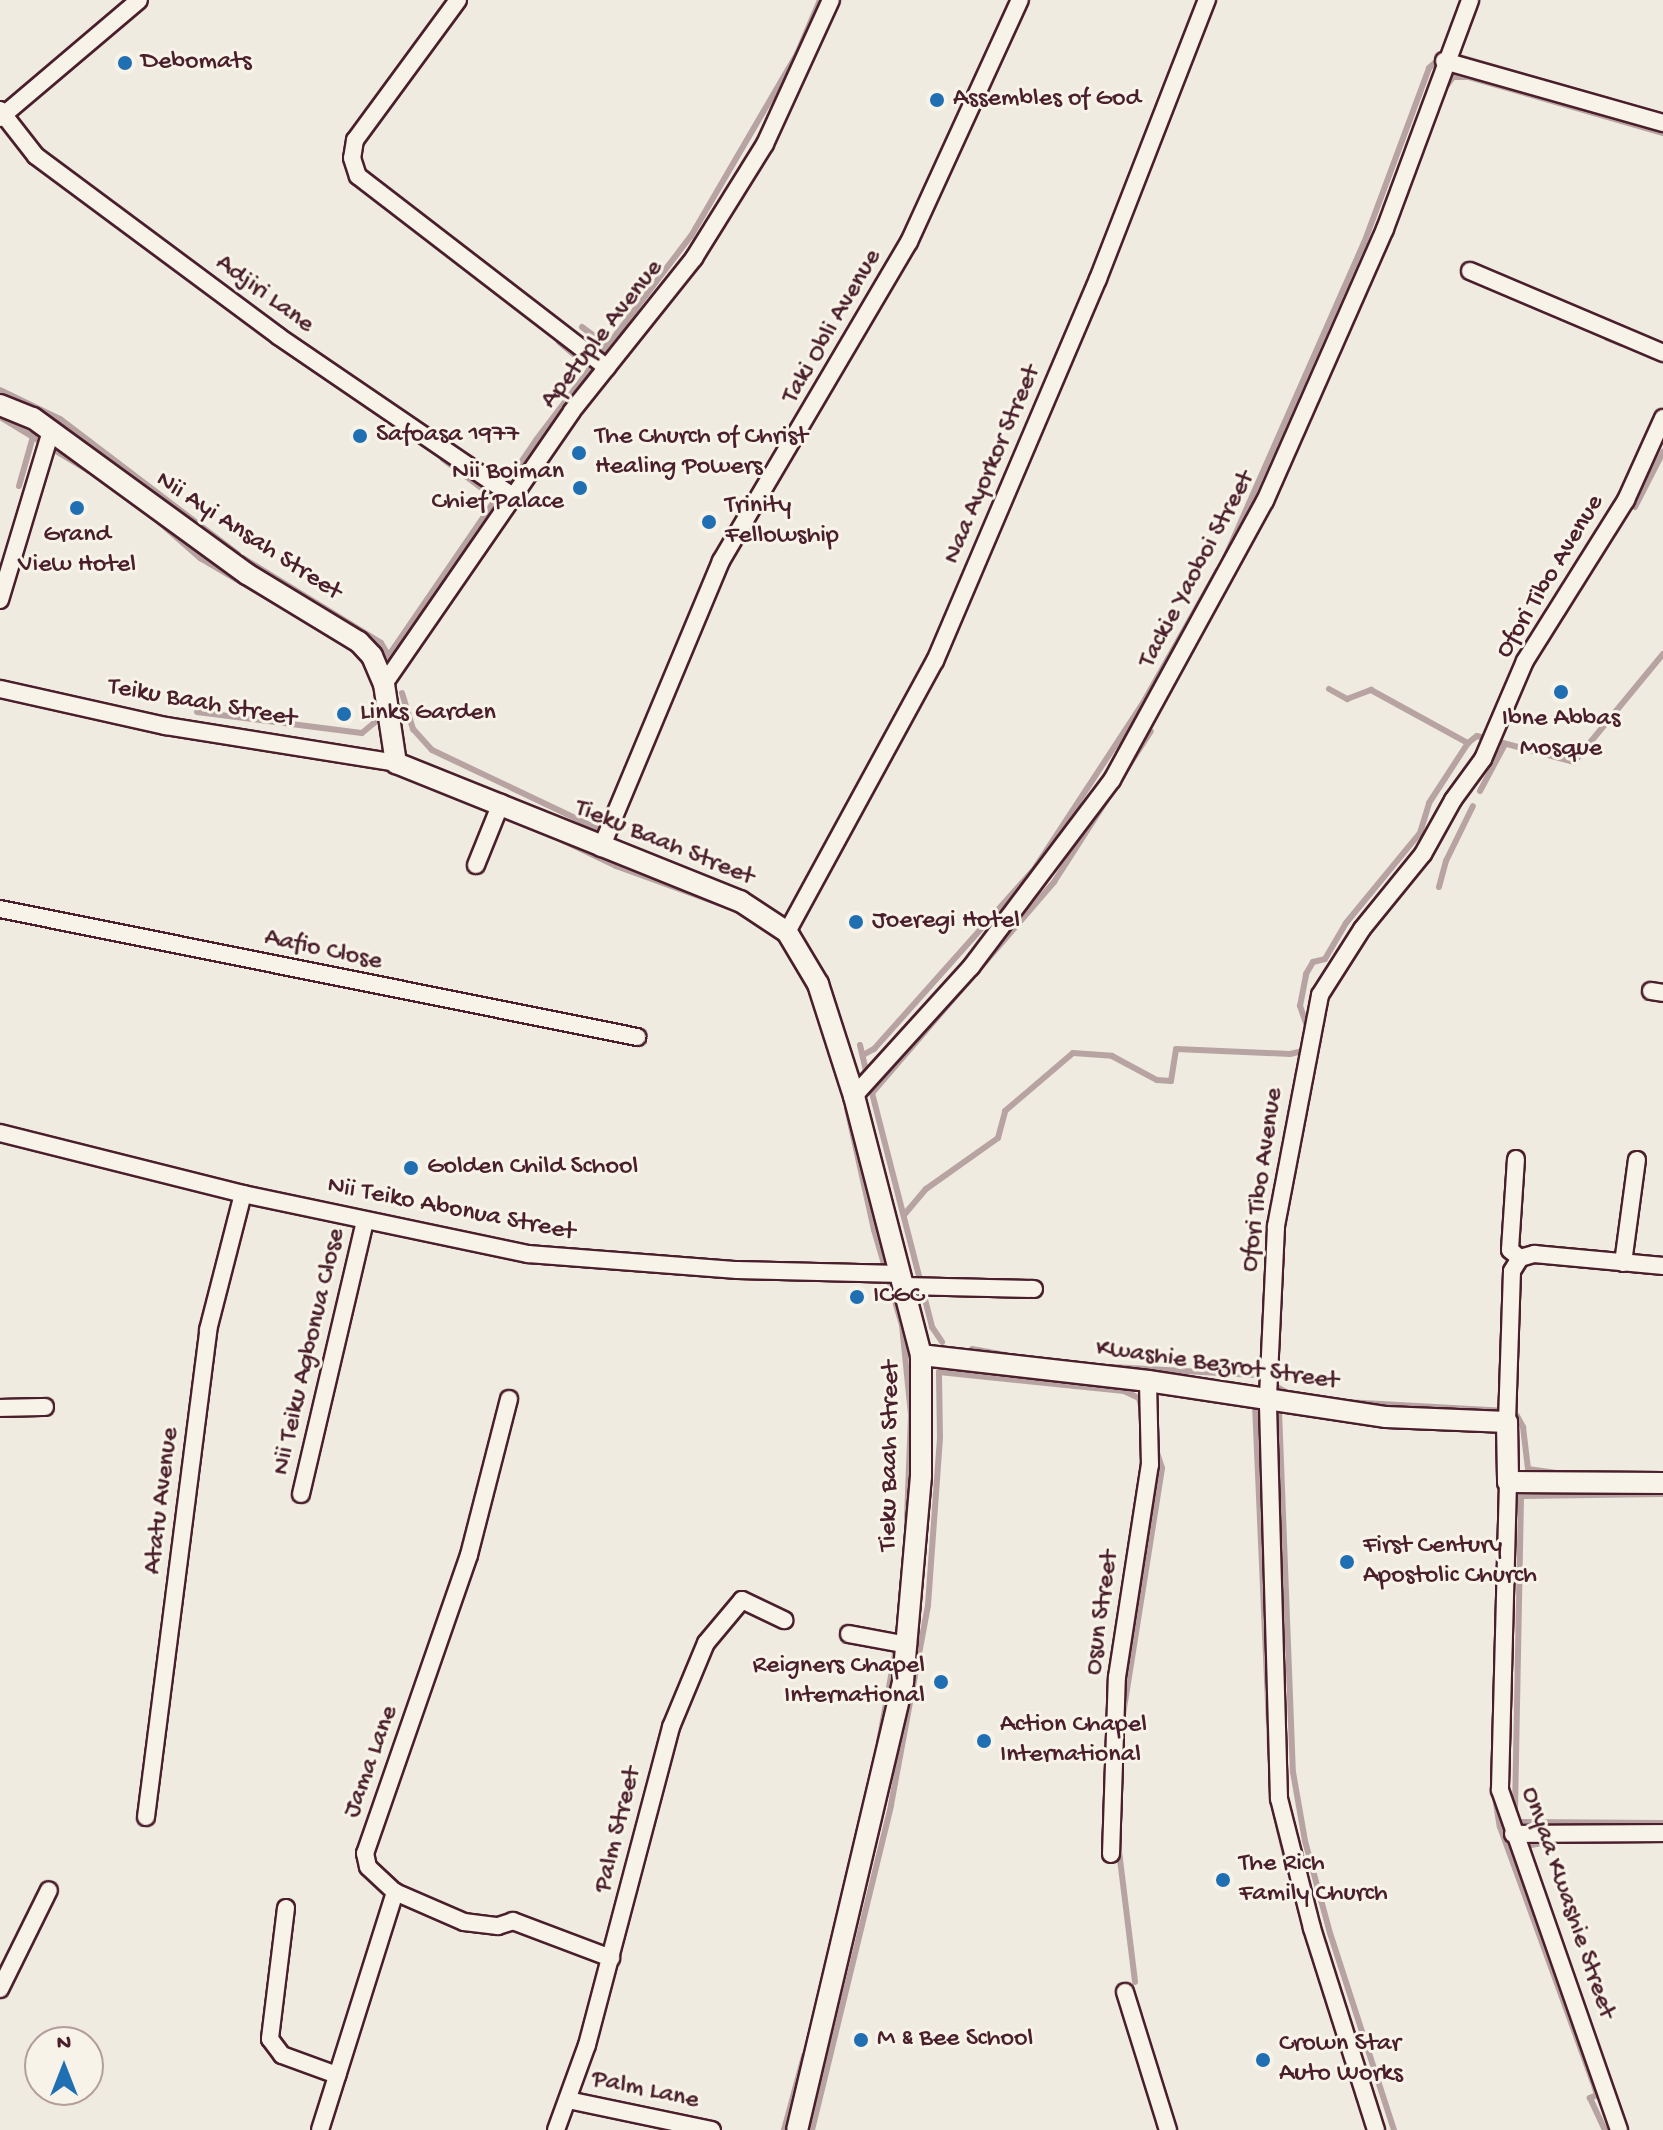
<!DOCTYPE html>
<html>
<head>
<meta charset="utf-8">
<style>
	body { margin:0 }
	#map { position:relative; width:1663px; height:2130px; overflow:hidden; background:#f0ebe0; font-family:"Gochi Hand",sans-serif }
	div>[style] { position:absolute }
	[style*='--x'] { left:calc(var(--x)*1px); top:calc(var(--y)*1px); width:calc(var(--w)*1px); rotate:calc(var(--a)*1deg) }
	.stream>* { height:6px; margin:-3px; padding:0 3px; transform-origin:3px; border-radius:3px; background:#b7a4a2 }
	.roads { filter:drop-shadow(2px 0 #4a1f2b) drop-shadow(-2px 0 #4a1f2b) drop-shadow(0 2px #4a1f2b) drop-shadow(0 -2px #4a1f2b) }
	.minor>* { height:16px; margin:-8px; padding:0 8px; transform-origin:8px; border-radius:8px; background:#f7f3e8 }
	.tertiary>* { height:20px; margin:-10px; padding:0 10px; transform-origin:10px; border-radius:10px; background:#f7f3e8 }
	.dots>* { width:22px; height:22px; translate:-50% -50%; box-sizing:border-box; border:4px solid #f7f3e8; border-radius:50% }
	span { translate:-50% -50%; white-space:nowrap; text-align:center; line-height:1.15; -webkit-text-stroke:6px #f7f3e8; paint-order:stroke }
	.poi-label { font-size:26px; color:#4a1f2b }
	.left { translate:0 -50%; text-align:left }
	.right { translate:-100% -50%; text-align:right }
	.street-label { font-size:26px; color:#4a1f2b }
	.north { position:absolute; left:24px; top:2026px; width:80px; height:80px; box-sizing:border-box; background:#f7f3e8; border:2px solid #b29e9c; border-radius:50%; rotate:0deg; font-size:22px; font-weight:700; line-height:32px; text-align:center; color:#4a1f2b }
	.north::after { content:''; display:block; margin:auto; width:28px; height:36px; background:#1f6fb2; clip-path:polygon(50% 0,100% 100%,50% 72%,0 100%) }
</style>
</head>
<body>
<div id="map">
	<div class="stream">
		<div style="--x:1459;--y:57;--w:157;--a:15.9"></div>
		<div style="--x:1445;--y:88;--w:14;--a:-54"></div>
		<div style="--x:1453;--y:77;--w:16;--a:0"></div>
		<div style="--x:1469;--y:77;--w:202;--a:16.1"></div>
		<div style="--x:582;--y:327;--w:31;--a:37"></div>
		<div style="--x:1607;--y:338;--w:16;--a:22"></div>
		<div style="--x:559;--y:342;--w:39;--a:40"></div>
		<div style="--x:0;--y:390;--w:67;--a:25.8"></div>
		<div style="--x:60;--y:419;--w:223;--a:37.2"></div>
		<div style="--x:0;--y:417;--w:104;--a:31.2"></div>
		<div style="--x:443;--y:459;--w:65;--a:36.9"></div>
		<div style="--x:19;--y:486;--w:55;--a:-74.2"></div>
		<div style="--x:1635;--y:507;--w:62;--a:-63"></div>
		<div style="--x:150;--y:514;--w:67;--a:41.3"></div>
		<div style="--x:200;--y:558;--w:91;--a:30.5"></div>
		<div style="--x:243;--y:558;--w:162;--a:31.6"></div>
		<div style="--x:381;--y:643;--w:17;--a:59"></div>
		<div style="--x:1224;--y:560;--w:347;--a:-66.2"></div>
		<div style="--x:1364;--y:243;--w:187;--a:-69.6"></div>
		<div style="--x:1429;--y:68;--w:15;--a:-42"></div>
		<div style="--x:389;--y:655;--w:260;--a:-55.6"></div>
		<div style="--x:536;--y:440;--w:256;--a:-52.8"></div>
		<div style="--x:691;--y:236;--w:211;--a:-59.8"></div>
		<div style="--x:797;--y:54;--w:59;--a:-66.9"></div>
		<div style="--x:1329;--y:689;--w:21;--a:29"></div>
		<div style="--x:1347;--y:699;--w:26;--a:-21"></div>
		<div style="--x:1371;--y:690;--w:111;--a:28.7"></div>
		<div style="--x:402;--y:693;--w:38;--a:73"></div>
		<div style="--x:413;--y:729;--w:28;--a:48"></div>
		<div style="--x:432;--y:750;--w:184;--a:25.4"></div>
		<div style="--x:197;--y:712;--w:166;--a:7.3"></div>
		<div style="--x:362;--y:733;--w:16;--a:-40"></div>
		<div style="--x:374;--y:723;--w:23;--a:-83"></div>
		<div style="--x:1480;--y:791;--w:51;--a:-61.9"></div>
		<div style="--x:564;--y:841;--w:58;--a:25.7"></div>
		<div style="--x:616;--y:866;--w:123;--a:19.9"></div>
		<div style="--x:1439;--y:887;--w:27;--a:-75"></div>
		<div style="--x:1446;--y:861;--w:61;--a:-63.9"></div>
		<div style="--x:1309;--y:1032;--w:28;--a:-109"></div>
		<div style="--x:1300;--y:1006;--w:33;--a:-79"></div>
		<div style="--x:1306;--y:974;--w:14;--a:-60"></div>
		<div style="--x:1313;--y:962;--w:12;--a:-14"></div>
		<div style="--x:1325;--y:959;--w:42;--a:-59.7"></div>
		<div style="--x:1346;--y:923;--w:117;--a:-50.6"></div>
		<div style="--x:1420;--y:833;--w:31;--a:-73"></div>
		<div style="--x:1429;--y:803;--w:72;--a:-57"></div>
		<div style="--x:1468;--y:743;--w:11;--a:-38"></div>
		<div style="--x:1477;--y:736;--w:100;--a:15"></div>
		<div style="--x:1574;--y:762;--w:140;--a:-50.5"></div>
		<div style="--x:860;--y:1045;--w:31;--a:77"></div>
		<div style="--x:863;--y:1055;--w:13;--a:-29"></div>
		<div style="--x:874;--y:1049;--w:242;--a:-48.3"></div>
		<div style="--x:1035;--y:868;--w:197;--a:-56.8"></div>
		<div style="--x:1143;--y:703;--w:153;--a:-60.6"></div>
		<div style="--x:871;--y:1089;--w:246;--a:75.6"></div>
		<div style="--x:932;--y:1327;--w:18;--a:56"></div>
		<div style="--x:872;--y:1093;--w:279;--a:-49.2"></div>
		<div style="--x:1054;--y:882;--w:179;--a:-57.3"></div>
		<div style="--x:847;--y:1108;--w:125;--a:77.5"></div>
		<div style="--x:874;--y:1230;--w:99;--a:73.6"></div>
		<div style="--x:902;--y:1325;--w:90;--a:84.3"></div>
		<div style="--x:911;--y:1415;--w:105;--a:92.2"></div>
		<div style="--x:904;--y:1215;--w:34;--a:-50"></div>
		<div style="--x:926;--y:1189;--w:88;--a:-35.3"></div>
		<div style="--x:998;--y:1138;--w:28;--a:-75"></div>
		<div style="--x:1005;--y:1111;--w:89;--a:-40.5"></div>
		<div style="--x:1073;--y:1053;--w:39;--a:4"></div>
		<div style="--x:1112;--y:1056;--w:51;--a:28.1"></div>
		<div style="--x:1157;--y:1080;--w:14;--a:4"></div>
		<div style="--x:1171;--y:1081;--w:32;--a:-81"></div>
		<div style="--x:1176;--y:1049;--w:114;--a:2.5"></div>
		<div style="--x:1290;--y:1054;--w:17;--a:-13"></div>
		<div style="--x:972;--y:1349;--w:34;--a:10"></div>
		<div style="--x:1112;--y:1367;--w:144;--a:3.2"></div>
		<div style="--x:1256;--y:1375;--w:40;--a:29.7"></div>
		<div style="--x:1345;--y:1402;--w:162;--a:3.2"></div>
		<div style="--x:1507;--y:1411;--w:11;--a:27"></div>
		<div style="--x:1517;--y:1416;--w:13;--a:61"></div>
		<div style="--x:1523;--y:1427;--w:42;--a:83.2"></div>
		<div style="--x:1528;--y:1469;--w:27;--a:8"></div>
		<div style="--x:1255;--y:1405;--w:388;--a:87.5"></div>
		<div style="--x:1279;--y:1410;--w:362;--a:87.8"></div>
		<div style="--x:1293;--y:1772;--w:70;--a:80.1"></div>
		<div style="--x:1305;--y:1841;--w:95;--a:74.8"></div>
		<div style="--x:1330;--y:1933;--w:207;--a:72"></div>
		<div style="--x:1122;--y:1721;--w:256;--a:-81"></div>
		<div style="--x:1162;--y:1468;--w:20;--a:-108"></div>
		<div style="--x:879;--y:1742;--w:101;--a:-79.7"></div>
		<div style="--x:1495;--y:1797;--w:30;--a:81"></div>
		<div style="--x:1500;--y:1827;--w:271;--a:70"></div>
		<div style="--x:1593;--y:2082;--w:14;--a:73"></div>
		<div style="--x:1597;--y:2095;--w:8;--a:157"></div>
		<div style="--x:1590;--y:2098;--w:35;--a:65"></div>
		<div style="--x:1274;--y:1808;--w:48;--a:76.8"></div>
		<div style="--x:1515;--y:1810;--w:314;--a:-88.9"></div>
		<div style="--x:1521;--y:1496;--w:142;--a:-0.8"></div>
		<div style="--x:1518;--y:1822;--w:145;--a:0.4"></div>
		<div style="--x:1118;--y:1843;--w:140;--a:83"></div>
		<div style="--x:1526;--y:1846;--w:26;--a:-11"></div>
		<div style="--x:784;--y:2130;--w:77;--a:-74.9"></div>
		<div style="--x:812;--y:2130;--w:334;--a:-76.3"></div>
		<div style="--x:891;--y:1805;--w:203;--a:-79.5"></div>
		<div style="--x:928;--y:1605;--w:167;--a:-85.9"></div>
		<div style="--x:940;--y:1438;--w:66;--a:-90.9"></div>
		<div style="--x:939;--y:1372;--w:186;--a:5.9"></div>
		<div style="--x:1124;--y:1391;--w:17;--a:25"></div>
		<div style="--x:1139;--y:1398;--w:12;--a:76"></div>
	</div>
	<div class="roads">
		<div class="minor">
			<div style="--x:458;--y:0;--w:174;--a:126.3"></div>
			<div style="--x:355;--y:140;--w:18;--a:99"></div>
			<div style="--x:352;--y:158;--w:19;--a:72"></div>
			<div style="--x:358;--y:176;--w:314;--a:37.6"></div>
			<div style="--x:1444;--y:61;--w:228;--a:15.8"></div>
			<div style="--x:0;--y:110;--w:58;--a:52"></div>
			<div style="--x:36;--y:156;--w:302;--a:36.6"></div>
			<div style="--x:278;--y:336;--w:282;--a:34.3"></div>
			<div style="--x:0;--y:118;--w:182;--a:-40.3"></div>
			<div style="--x:1470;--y:271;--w:210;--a:23"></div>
			<div style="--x:0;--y:600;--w:177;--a:-73.2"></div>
			<div style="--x:384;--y:684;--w:331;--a:-55.4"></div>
			<div style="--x:572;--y:411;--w:196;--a:-51.4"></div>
			<div style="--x:694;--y:258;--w:134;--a:-58.1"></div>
			<div style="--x:765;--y:144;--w:158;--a:-65.4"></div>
			<div style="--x:0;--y:689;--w:170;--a:12.6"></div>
			<div style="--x:166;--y:726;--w:233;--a:9.1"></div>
			<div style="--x:601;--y:848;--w:311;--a:-67.3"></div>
			<div style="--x:721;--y:561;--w:370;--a:-59.5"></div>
			<div style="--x:909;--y:242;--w:266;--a:-65.4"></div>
			<div style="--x:476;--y:865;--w:67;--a:-68"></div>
			<div style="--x:0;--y:909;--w:650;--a:11.36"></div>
			<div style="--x:787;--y:932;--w:309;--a:-61.4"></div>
			<div style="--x:935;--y:661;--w:415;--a:-66.9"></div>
			<div style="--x:1098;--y:279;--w:300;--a:-68.7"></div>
			<div style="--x:1651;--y:991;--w:12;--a:9"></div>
			<div style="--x:854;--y:1096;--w:174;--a:-47.8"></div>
			<div style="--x:971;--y:967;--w:234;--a:-53"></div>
			<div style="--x:1112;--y:780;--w:318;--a:-61.3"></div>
			<div style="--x:1265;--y:501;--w:297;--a:-66.2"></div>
			<div style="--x:1385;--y:229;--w:244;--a:-69.6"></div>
			<div style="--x:0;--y:1133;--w:251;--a:14.1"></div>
			<div style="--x:243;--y:1194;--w:291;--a:11.9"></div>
			<div style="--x:528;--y:1254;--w:210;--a:4.4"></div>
			<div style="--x:737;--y:1270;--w:164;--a:1.4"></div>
			<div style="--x:1516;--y:1159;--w:91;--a:93.8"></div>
			<div style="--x:1510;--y:1250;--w:13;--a:39"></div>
			<div style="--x:1623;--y:1263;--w:104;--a:-82.3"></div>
			<div style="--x:904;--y:1286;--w:130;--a:1.3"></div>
			<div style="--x:509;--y:1399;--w:161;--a:104.4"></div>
			<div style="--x:469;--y:1555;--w:316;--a:109.2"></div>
			<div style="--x:365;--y:1853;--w:14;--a:78"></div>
			<div style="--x:368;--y:1867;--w:37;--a:43"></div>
			<div style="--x:395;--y:1892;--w:75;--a:23.5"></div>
			<div style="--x:464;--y:1922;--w:34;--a:7"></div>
			<div style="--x:498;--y:1926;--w:16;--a:-18"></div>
			<div style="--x:513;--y:1921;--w:105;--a:20.7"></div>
			<div style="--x:0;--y:1408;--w:45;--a:-1.3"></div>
			<div style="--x:1507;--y:1422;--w:151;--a:-88.1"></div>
			<div style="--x:1512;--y:1271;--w:15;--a:-58"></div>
			<div style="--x:1520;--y:1258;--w:15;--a:-16"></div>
			<div style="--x:1534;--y:1254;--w:130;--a:5.3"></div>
			<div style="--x:1508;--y:1482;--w:308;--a:91.5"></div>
			<div style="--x:1500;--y:1790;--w:360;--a:70.7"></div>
			<div style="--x:301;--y:1494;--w:280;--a:-76.8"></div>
			<div style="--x:849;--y:1634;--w:60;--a:10.6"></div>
			<div style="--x:146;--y:1817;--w:491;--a:-82.7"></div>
			<div style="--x:208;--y:1330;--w:140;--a:-75.6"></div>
			<div style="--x:1513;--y:1834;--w:150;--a:-0.4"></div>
			<div style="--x:1111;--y:1854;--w:177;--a:-88.1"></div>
			<div style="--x:1117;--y:1677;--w:215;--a:-81.2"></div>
			<div style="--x:1150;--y:1465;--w:84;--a:-91.4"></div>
			<div style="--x:286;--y:1908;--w:132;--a:97"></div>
			<div style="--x:270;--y:2039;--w:20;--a:53"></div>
			<div style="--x:282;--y:2055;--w:59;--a:20"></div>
			<div style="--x:0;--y:1989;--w:110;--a:-63.7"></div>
			<div style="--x:1125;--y:1992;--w:145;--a:72.7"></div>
			<div style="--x:568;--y:2100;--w:147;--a:11.8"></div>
			<div style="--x:320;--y:2130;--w:250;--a:-72.5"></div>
			<div style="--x:556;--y:2130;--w:90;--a:-70"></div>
			<div style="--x:587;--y:2045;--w:329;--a:-75.2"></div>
			<div style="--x:671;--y:1727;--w:91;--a:-67.4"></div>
			<div style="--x:706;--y:1643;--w:56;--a:-50.1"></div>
			<div style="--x:742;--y:1600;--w:47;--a:25.5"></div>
			<div style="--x:1376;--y:2130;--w:212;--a:-107.6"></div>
			<div style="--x:1312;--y:1928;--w:133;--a:-104.3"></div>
			<div style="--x:1279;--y:1799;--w:402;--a:-91.6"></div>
			<div style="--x:1268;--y:1397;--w:171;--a:-87.3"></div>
			<div style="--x:1276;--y:1226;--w:235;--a:-79.2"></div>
			<div style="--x:1320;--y:995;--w:78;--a:-57.5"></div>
			<div style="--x:1362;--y:929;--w:97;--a:-50.9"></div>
			<div style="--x:1423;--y:854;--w:62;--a:-60.9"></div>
			<div style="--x:1453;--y:800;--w:51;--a:-53.8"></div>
			<div style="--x:1483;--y:759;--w:107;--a:-66.8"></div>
			<div style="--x:1525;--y:661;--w:190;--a:-57.9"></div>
			<div style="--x:1626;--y:500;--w:90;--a:-65.7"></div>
		</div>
		<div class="tertiary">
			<div style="--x:0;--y:405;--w:35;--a:22"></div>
			<div style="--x:33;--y:418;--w:265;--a:36.1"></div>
			<div style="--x:247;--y:574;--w:131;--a:31.3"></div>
			<div style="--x:359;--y:642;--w:19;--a:47"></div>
			<div style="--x:372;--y:656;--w:30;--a:67"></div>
			<div style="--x:384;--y:684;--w:80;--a:81.4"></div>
			<div style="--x:396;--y:763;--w:371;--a:21.9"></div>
			<div style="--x:740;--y:901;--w:56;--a:33.4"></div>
			<div style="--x:787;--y:932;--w:61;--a:59.2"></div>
			<div style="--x:818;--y:984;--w:118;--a:72.2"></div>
			<div style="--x:854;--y:1096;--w:268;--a:75.5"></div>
			<div style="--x:921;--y:1355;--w:121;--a:90"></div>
			<div style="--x:921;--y:1476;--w:207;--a:95"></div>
			<div style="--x:903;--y:1682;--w:460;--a:103.3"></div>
			<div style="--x:921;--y:1355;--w:228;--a:6.5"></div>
			<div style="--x:1148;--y:1381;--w:241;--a:8.6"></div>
			<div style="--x:1386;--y:1417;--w:121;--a:2.4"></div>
			<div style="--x:1507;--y:1422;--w:60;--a:89"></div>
			<div style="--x:1508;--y:1482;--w:155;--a:0.4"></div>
		</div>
	</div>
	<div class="dots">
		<div style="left:125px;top:63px;background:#1f6fb2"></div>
		<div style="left:937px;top:100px;background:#1f6fb2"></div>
		<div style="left:360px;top:436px;background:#1f6fb2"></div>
		<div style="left:579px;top:453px;background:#1f6fb2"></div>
		<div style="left:580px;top:488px;background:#1f6fb2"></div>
		<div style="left:77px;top:508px;background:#1f6fb2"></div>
		<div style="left:709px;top:522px;background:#1f6fb2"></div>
		<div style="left:1561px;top:692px;background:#1f6fb2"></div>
		<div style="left:344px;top:714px;background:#1f6fb2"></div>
		<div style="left:856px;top:922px;background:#1f6fb2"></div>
		<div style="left:411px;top:1168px;background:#1f6fb2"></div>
		<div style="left:857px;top:1297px;background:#1f6fb2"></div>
		<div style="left:1347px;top:1562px;background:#1f6fb2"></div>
		<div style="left:941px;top:1682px;background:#1f6fb2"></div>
		<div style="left:984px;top:1741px;background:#1f6fb2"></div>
		<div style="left:1223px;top:1880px;background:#1f6fb2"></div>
		<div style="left:861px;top:2040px;background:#1f6fb2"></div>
		<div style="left:1263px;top:2060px;background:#1f6fb2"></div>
	</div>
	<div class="poi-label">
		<span class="left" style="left:141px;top:63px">Debomats</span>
		<span class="left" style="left:953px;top:100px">Assembles of God</span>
		<span class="left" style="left:376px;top:436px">Safoasa 1977</span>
		<span class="left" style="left:595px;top:453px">The Church of Christ<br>Healing Powers</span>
		<span class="right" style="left:564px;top:488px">Nii Boiman<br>Chief Palace</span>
		<span class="left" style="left:725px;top:522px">Trinity<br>Fellowship</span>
		<span style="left:77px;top:551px">Grand<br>View Hotel</span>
		<span class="left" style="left:360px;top:714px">Links Garden</span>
		<span style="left:1561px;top:735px">Ibne Abbas<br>Mosque</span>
		<span class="left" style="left:872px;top:922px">Joeregi Hotel</span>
		<span class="left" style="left:427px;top:1168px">Golden Child School</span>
		<span class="left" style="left:873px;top:1297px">ICGC</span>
		<span class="left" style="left:1363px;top:1562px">First Century<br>Apostolic Church</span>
		<span class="right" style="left:925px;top:1682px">Reigners Chapel<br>International</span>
		<span class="left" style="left:1000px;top:1741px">Action Chapel<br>International</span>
		<span class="left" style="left:1239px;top:1880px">The Rich<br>Family Church</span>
		<span class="left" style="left:877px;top:2040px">M &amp; Bee School</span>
		<span class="left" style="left:1279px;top:2060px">Crown Star<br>Auto Works</span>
	</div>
	<div class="street-label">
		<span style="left:264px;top:295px;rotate:36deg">Adjiri Lane</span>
		<span style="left:833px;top:327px;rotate:-60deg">Taki Obli Avenue</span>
		<span style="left:603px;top:335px;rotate:-52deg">Apetuple Avenue</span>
		<span style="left:993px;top:465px;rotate:-67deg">Naa Ayorkor Street</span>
		<span style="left:248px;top:537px;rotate:33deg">Nii Ayi Ansah Street</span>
		<span style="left:1198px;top:570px;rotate:-62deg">Tackie Yaoboi Street</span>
		<span style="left:1551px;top:577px;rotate:-59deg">Ofori Tibo Avenue</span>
		<span style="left:202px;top:704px;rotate:10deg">Teiku Baah Street</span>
		<span style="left:664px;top:844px;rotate:22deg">Tieku Baah Street</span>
		<span style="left:323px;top:951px;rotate:12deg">Aafio Close</span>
		<span style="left:1263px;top:1180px;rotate:-82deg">Ofori Tibo Avenue</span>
		<span style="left:451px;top:1210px;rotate:11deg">Nii Teiko Abonua Street</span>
		<span style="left:310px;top:1352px;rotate:-77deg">Nii Teiku Agbonua Close</span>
		<span style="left:1217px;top:1366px;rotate:8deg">Kwashie Bezrot Street</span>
		<span style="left:891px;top:1456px;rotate:-89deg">Tieku Baah Street</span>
		<span style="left:163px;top:1501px;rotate:-83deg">Atatu Avenue</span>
		<span style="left:1103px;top:1613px;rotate:-82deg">Osun Street</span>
		<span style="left:372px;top:1762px;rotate:-70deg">Jama Lane</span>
		<span style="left:619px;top:1830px;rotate:-76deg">Palm Street</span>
		<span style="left:1567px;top:1903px;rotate:71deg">Onyaa Kwashie Street</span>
		<span style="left:645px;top:2091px;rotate:12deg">Palm Lane</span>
	</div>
	<div class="north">N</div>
</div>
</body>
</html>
